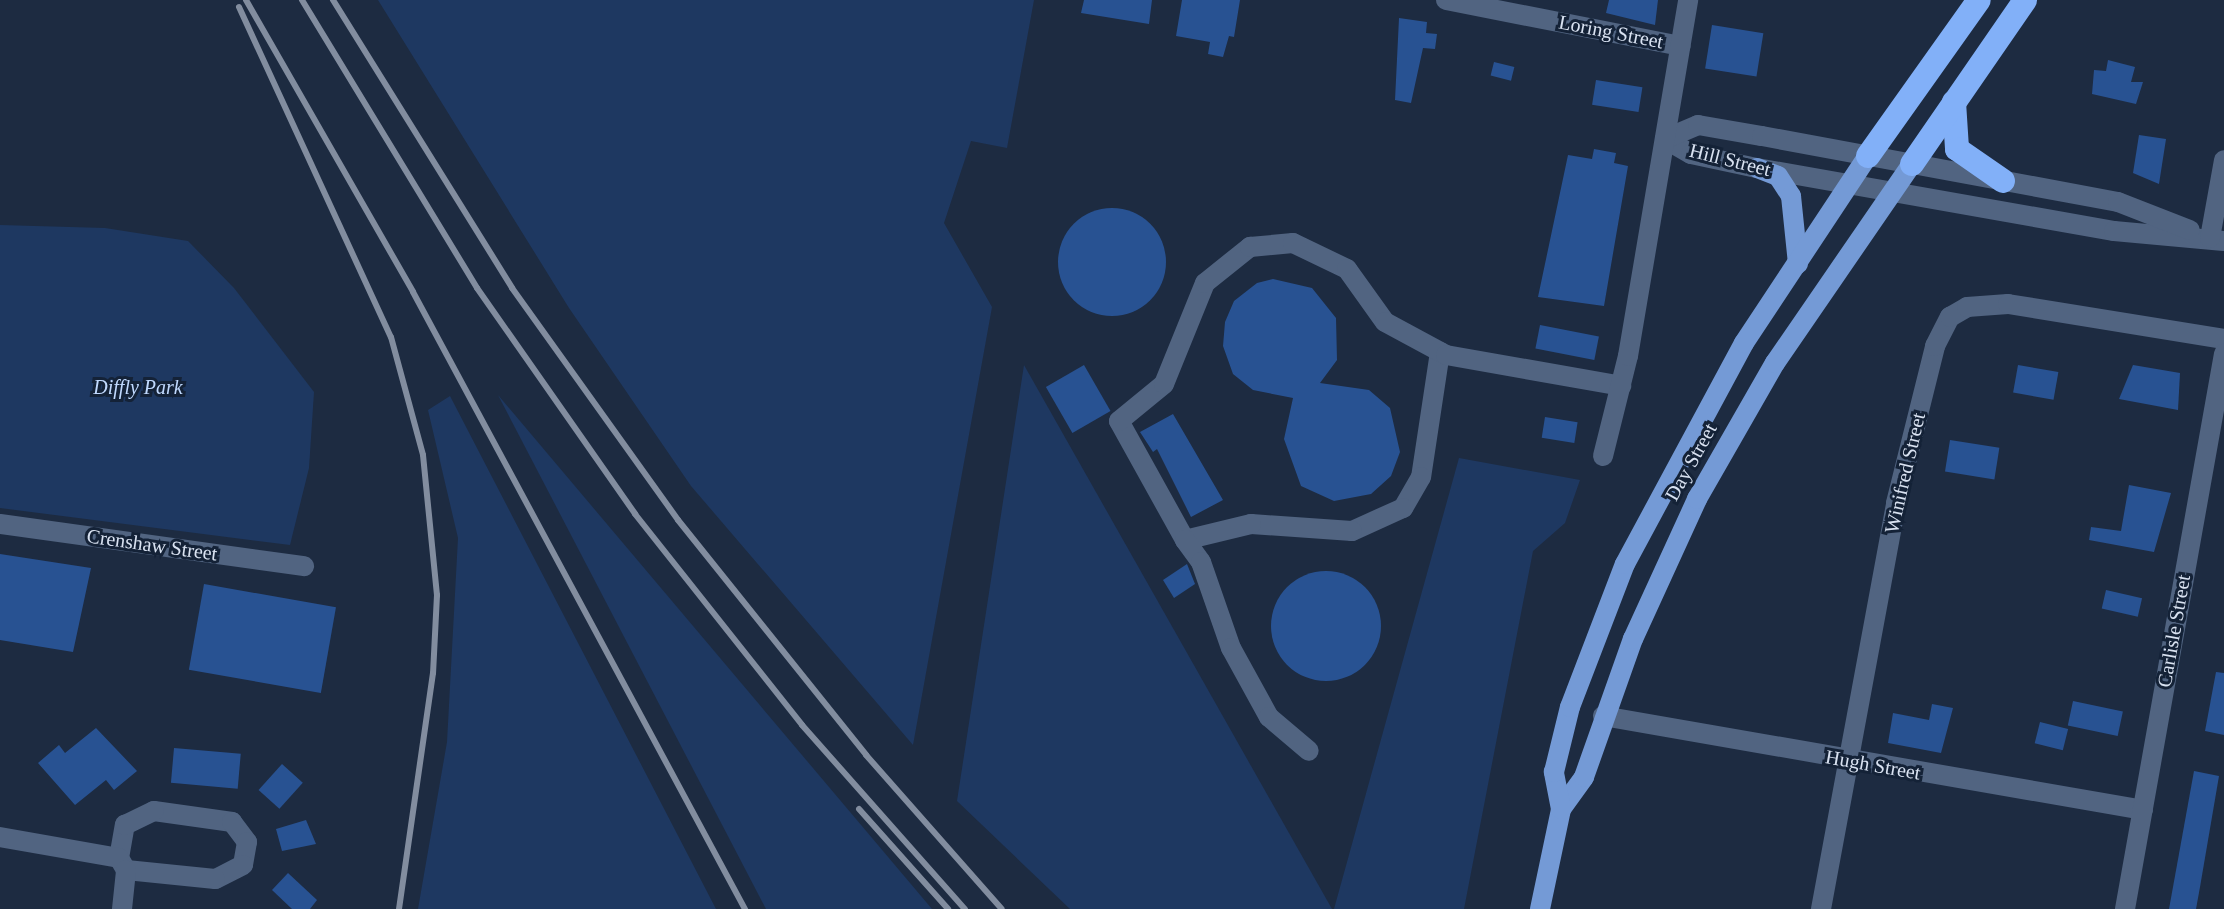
<!DOCTYPE html>
<html>
<head>
<meta charset="utf-8">
<style>
	body { margin:0 }
	#map { position:relative; width:2224px; height:909px; overflow:hidden; background:#1d2b41; font-family:Georgia,serif }
	div>[style] { position:absolute }
	[style*='--x'] { left:calc(var(--x)*1px); top:calc(var(--y)*1px); width:calc(var(--w)*1px); rotate:calc(var(--a)*1deg) }
	.green>* { inset:0; background:#1e3861 }
	.building>* { inset:0; background:#285292; transform-origin:0 0 }
	.round { border-radius:50% }
	.minor>* { height:20px; margin:-10px; padding:0 10px; transform-origin:10px; border-radius:10px; background:#516481 }
	.major>* { height:20px; margin:-10px; padding:0 10px; transform-origin:10px; border-radius:10px; background:#749ad6 }
	.highway>* { height:24px; margin:-12px; padding:0 12px; transform-origin:12px; border-radius:12px; background:#82b0f8 }
	.rail>* { height:6px; margin:-3px; padding:0 3px; transform-origin:3px; border-radius:3px; background:#828d9f }
	span { translate:-50% -50%; white-space:nowrap; text-align:center; line-height:1.15; -webkit-text-stroke:6px #142237; paint-order:stroke }
	.street-label { font-size:20px; color:#d9e2f1 }
	.park-label { font-size:20px; color:#c0d9fe; font-style:italic }
</style>
</head>
<body>
<div id="map">
	<div class="green">
		<div style="clip-path:polygon(378px 0,1034px 0,1007px 148px,971px 141px,944px 223px,992px 307px,913px 745px,691px 486px,569px 308px)"></div>
		<div style="clip-path:polygon(0 225px,105px 228px,188px 241px,234px 288px,314px 392px,309px 468px,290px 545px,0 508px)"></div>
		<div style="clip-path:polygon(1024px 365px,1332px 909px,1070px 909px,957px 801px)"></div>
		<div style="clip-path:polygon(498px 395px,932px 909px,766px 909px)"></div>
		<div style="clip-path:polygon(450px 396px,716px 909px,418px 909px,447px 742px,458px 538px,428px 410px)"></div>
		<div style="clip-path:polygon(1459px 458px,1580px 480px,1565px 523px,1533px 551px,1464px 909px,1334px 909px)"></div>
	</div>
	<div class="building">
		<div style="clip-path:polygon(1084px 0,1152px 0,1149px 24px,1081px 13px)"></div>
		<div style="clip-path:polygon(1182px 0,1240px 0,1234px 37px,1229px 36px,1223px 57px,1208px 54px,1210px 42px,1176px 36px)"></div>
		<div style="clip-path:polygon(1609px 0,1658px 0,1655px 25px,1606px 13px)"></div>
		<div style="clip-path:polygon(1399px 18px,1427px 22px,1426px 33px,1437px 34px,1435px 49px,1423px 48px,1411px 103px,1395px 100px)"></div>
		<div style="left:1712px;top:25px;width:52px;height:44px;rotate:9deg"></div>
		<div style="clip-path:polygon(2108px 60px,2135px 67px,2131px 82px,2143px 82px,2136px 104px,2092px 94px,2094px 70px,2106px 71px)"></div>
		<div style="left:1494px;top:62px;width:21px;height:14px;rotate:14deg"></div>
		<div style="left:1596px;top:80px;width:47px;height:25px;rotate:9deg"></div>
		<div style="clip-path:polygon(2139px 135px,2166px 139px,2159px 184px,2133px 173px)"></div>
		<div style="clip-path:polygon(1594px 149px,1616px 153px,1614px 163px,1628px 166px,1604px 306px,1538px 297px,1568px 155px,1592px 159px)"></div>
		<div class="round" style="left:1058px;top:208px;width:108px;height:108px"></div>
		<div style="clip-path:polygon(1273px 279px,1312px 288px,1336px 318px,1337px 360px,1320px 383px,1369px 390px,1390px 408px,1400px 452px,1391px 476px,1371px 494px,1334px 501px,1301px 486px,1284px 439px,1293px 398px,1253px 390px,1233px 374px,1223px 346px,1225px 322px,1234px 301px,1257px 283px)"></div>
		<div style="left:1540px;top:325px;width:60px;height:24px;rotate:11deg"></div>
		<div style="left:1084px;top:365px;width:53px;height:44px;rotate:60deg"></div>
		<div style="left:2018px;top:365px;width:41px;height:28px;rotate:10deg"></div>
		<div style="clip-path:polygon(2133px 365px,2180px 373px,2178px 410px,2119px 399px)"></div>
		<div style="clip-path:polygon(1173px 414px,1223px 500px,1191px 517px,1157px 449px,1153px 452px,1140px 432px)"></div>
		<div style="left:1545px;top:417px;width:33px;height:21px;rotate:9deg"></div>
		<div style="left:1950px;top:440px;width:50px;height:32px;rotate:9deg"></div>
		<div style="clip-path:polygon(2129px 485px,2171px 493px,2154px 552px,2089px 540px,2091px 527px,2121px 531px)"></div>
		<div style="clip-path:polygon(0 554px,91px 568px,73px 652px,0 640px)"></div>
		<div style="clip-path:polygon(1187px 564px,1195px 584px,1174px 598px,1163px 580px)"></div>
		<div class="round" style="left:1271px;top:571px;width:110px;height:110px"></div>
		<div style="left:204px;top:584px;width:134px;height:87px;rotate:10deg"></div>
		<div style="left:2106px;top:590px;width:37px;height:19px;rotate:13deg"></div>
		<div style="clip-path:polygon(2216px 672px,2224px 673px,2224px 735px,2205px 731px)"></div>
		<div style="left:2073px;top:701px;width:51px;height:25px;rotate:12deg"></div>
		<div style="clip-path:polygon(1932px 704px,1953px 708px,1941px 753px,1888px 743px,1893px 713px,1929px 720px)"></div>
		<div style="left:2040px;top:722px;width:29px;height:22px;rotate:14deg"></div>
		<div style="clip-path:polygon(96px 728px,137px 771px,114px 790px,106px 780px,75px 805px,38px 763px,59px 745px,65px 753px)"></div>
		<div style="left:174px;top:748px;width:67px;height:35px;rotate:5deg"></div>
		<div style="left:282px;top:764px;width:28px;height:35px;rotate:42deg"></div>
		<div style="clip-path:polygon(2194px 771px,2219px 776px,2200px 887px,2196px 909px,2169px 909px)"></div>
		<div style="clip-path:polygon(306px 820px,316px 844px,282px 851px,276px 829px)"></div>
		<div style="clip-path:polygon(288px 873px,317px 900px,310px 909px,292px 909px,272px 890px)"></div>
	</div>
	<div class="minor">
		<div style="--x:1446;--y:0;--w:239;--a:11.1"></div>
		<div style="--x:1665;--y:139;--w:30;--a:30"></div>
		<div style="--x:1691;--y:154;--w:67;--a:12"></div>
		<div style="--x:1757;--y:168;--w:363;--a:10"></div>
		<div style="--x:2114;--y:231;--w:110;--a:5.2"></div>
		<div style="--x:1665;--y:139;--w:36;--a:-23"></div>
		<div style="--x:1698;--y:125;--w:65;--a:9.8"></div>
		<div style="--x:1762;--y:136;--w:362;--a:10.5"></div>
		<div style="--x:2118;--y:202;--w:77;--a:21.3"></div>
		<div style="--x:2210;--y:238;--w:79;--a:-79.8"></div>
		<div style="--x:1440;--y:352;--w:126;--a:98.6"></div>
		<div style="--x:1421;--y:477;--w:36;--a:120"></div>
		<div style="--x:1403;--y:508;--w:56;--a:155.7"></div>
		<div style="--x:1352;--y:531;--w:101;--a:-176"></div>
		<div style="--x:1251;--y:524;--w:68;--a:166.4"></div>
		<div style="--x:1185;--y:540;--w:136;--a:-119"></div>
		<div style="--x:1119;--y:421;--w:58;--a:-39.4"></div>
		<div style="--x:1164;--y:384;--w:109;--a:-67.9"></div>
		<div style="--x:1205;--y:283;--w:58;--a:-38.7"></div>
		<div style="--x:1250;--y:247;--w:43;--a:-5.3"></div>
		<div style="--x:1293;--y:243;--w:60;--a:25.7"></div>
		<div style="--x:1347;--y:269;--w:65;--a:54.4"></div>
		<div style="--x:1385;--y:322;--w:69;--a:28.4"></div>
		<div style="--x:1446;--y:355;--w:178;--a:10"></div>
		<div style="--x:1603;--y:456;--w:103;--a:-76"></div>
		<div style="--x:1628;--y:356;--w:361;--a:-80.4"></div>
		<div style="--x:0;--y:524;--w:307;--a:7.9"></div>
		<div style="--x:1185;--y:540;--w:27;--a:54"></div>
		<div style="--x:1201;--y:562;--w:91;--a:70.8"></div>
		<div style="--x:1231;--y:648;--w:79;--a:61.2"></div>
		<div style="--x:1269;--y:717;--w:52;--a:40.4"></div>
		<div style="--x:1603;--y:716;--w:548;--a:9.87"></div>
		<div style="--x:154;--y:811;--w:79;--a:8"></div>
		<div style="--x:232;--y:822;--w:25;--a:53"></div>
		<div style="--x:247;--y:842;--w:23;--a:100"></div>
		<div style="--x:243;--y:865;--w:31;--a:153"></div>
		<div style="--x:215;--y:879;--w:89;--a:-174.2"></div>
		<div style="--x:126;--y:870;--w:14;--a:-120"></div>
		<div style="--x:119;--y:858;--w:34;--a:-80"></div>
		<div style="--x:125;--y:825;--w:32;--a:-26"></div>
		<div style="--x:0;--y:837;--w:121;--a:10"></div>
		<div style="--x:122;--y:909;--w:39;--a:-84"></div>
		<div style="--x:1821;--y:909;--w:413;--a:-79.5"></div>
		<div style="--x:1896;--y:503;--w:162;--a:-76"></div>
		<div style="--x:1935;--y:346;--w:33;--a:-63"></div>
		<div style="--x:1950;--y:317;--w:20;--a:-30"></div>
		<div style="--x:1967;--y:307;--w:41;--a:-4.2"></div>
		<div style="--x:2008;--y:304;--w:219;--a:9.2"></div>
		<div style="--x:2125;--y:909;--w:564;--a:-79.89"></div>
	</div>
	<div class="major">
		<div style="--x:1757;--y:168;--w:22;--a:21"></div>
		<div style="--x:1778;--y:176;--w:24;--a:57"></div>
		<div style="--x:1791;--y:196;--w:68;--a:84.1"></div>
		<div style="--x:1561;--y:809;--w:39;--a:-54"></div>
		<div style="--x:1584;--y:777;--w:146;--a:-70.5"></div>
		<div style="--x:1633;--y:639;--w:154;--a:-65.4"></div>
		<div style="--x:1697;--y:499;--w:157;--a:-60.2"></div>
		<div style="--x:1775;--y:363;--w:242;--a:-55.5"></div>
		<div style="--x:1540;--y:909;--w:102;--a:-78.1"></div>
		<div style="--x:1561;--y:809;--w:38;--a:-101"></div>
		<div style="--x:1554;--y:772;--w:67;--a:-76.2"></div>
		<div style="--x:1570;--y:707;--w:153;--a:-69"></div>
		<div style="--x:1625;--y:564;--w:251;--a:-61.7"></div>
		<div style="--x:1744;--y:343;--w:224;--a:-56.5"></div>
	</div>
	<div class="highway">
		<div style="--x:1954;--y:102;--w:47;--a:86.3"></div>
		<div style="--x:1957;--y:149;--w:56;--a:34.8"></div>
		<div style="--x:1868;--y:156;--w:191;--a:-54.6"></div>
		<div style="--x:1912;--y:164;--w:199;--a:-55.4"></div>
	</div>
	<div class="rail">
		<div style="--x:246;--y:0;--w:336;--a:60.2"></div>
		<div style="--x:413;--y:292;--w:701;--a:61.72"></div>
		<div style="--x:302;--y:0;--w:337;--a:58.7"></div>
		<div style="--x:477;--y:288;--w:276;--a:55"></div>
		<div style="--x:635;--y:514;--w:269;--a:51.6"></div>
		<div style="--x:802;--y:725;--w:246;--a:48.5"></div>
		<div style="--x:333;--y:0;--w:339;--a:58.1"></div>
		<div style="--x:512;--y:288;--w:285;--a:54.4"></div>
		<div style="--x:678;--y:520;--w:301;--a:51.3"></div>
		<div style="--x:866;--y:755;--w:205;--a:48.6"></div>
		<div style="--x:239;--y:7;--w:363;--a:65.3"></div>
		<div style="--x:391;--y:337;--w:122;--a:74.8"></div>
		<div style="--x:423;--y:455;--w:141;--a:84.3"></div>
		<div style="--x:437;--y:595;--w:78;--a:92.9"></div>
		<div style="--x:433;--y:673;--w:238;--a:98.2"></div>
		<div style="--x:859;--y:809;--w:134;--a:48.3"></div>
	</div>
	<div class="street-label">
		<span style="left:1611px;top:32px;rotate:11deg">Loring Street</span>
		<span style="left:1730px;top:160px;rotate:14deg">Hill Street</span>
		<span style="left:1691px;top:462px;rotate:-61deg">Day Street</span>
		<span style="left:1905px;top:473px;rotate:-77deg">Winifred Street</span>
		<span style="left:152px;top:545px;rotate:8deg">Crenshaw Street</span>
		<span style="left:2174px;top:631px;rotate:-80deg">Carlisle Street</span>
		<span style="left:1873px;top:765px;rotate:10deg">Hugh Street</span>
	</div>
	<div class="park-label">
		<span style="left:138px;top:387px">Diffly Park</span>
	</div>
</div>
</body>
</html>
